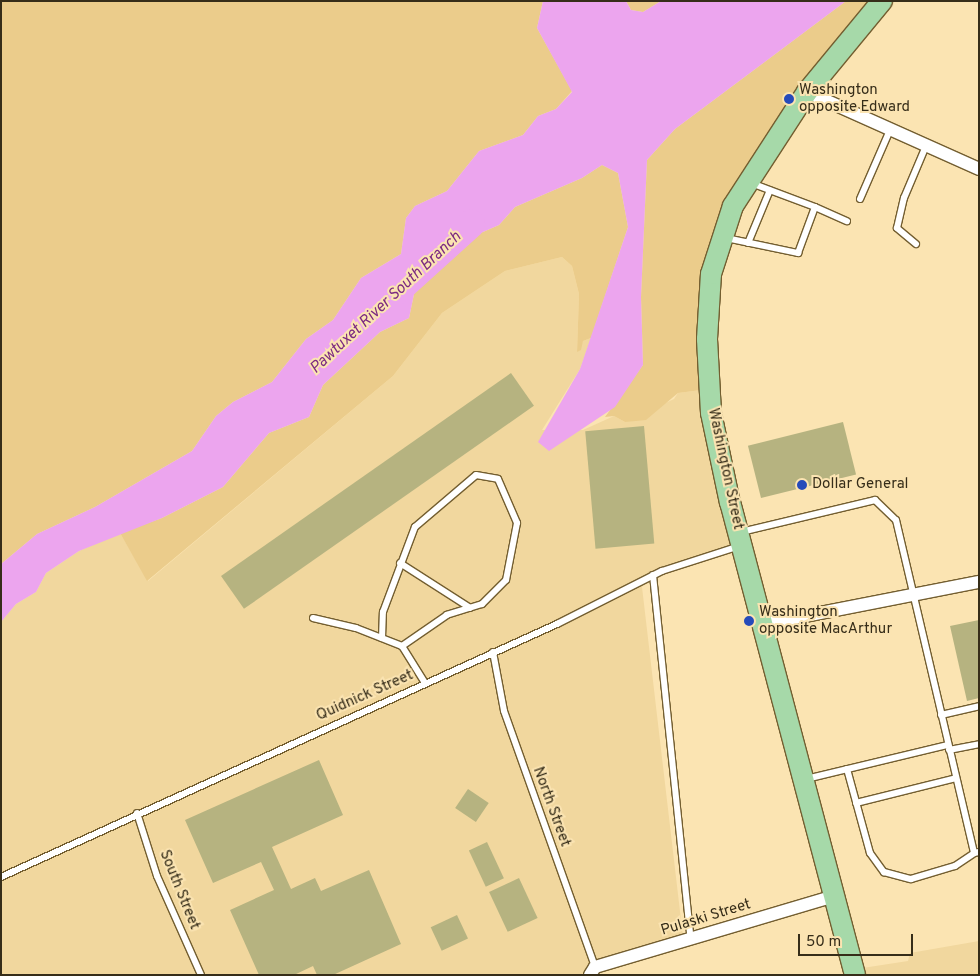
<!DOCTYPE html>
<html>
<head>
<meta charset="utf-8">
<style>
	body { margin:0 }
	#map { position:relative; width:980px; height:976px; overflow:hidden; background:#fbe4b2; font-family:Overpass,sans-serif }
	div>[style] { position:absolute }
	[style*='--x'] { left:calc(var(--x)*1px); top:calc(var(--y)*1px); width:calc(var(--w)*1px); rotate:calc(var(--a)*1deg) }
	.built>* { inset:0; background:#f1d79e }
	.green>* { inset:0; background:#ebcc8b }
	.water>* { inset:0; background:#eca5ee }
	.river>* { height:28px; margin:-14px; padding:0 14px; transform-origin:14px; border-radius:14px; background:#eca5ee }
	.building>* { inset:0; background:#b6b380; transform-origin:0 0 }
	.roads { filter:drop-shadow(1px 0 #735e30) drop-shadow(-1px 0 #735e30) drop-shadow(0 1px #735e30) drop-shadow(0 -1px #735e30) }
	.service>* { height:6px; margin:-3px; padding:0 3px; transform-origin:3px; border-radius:3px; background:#fff }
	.minor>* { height:12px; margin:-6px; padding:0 6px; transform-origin:6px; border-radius:6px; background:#fff }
	.primary>* { height:20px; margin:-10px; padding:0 10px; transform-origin:10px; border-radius:10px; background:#a6d9a9 }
	.dots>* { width:14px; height:14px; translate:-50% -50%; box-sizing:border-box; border:2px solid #fbe4b2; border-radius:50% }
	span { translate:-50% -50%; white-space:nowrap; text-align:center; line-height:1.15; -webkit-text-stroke:4px #fbe4b2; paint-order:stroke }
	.poi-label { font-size:15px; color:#362d19 }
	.left { translate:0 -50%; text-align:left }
	.street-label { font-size:15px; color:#362d19 }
	.water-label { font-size:16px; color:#7c2a81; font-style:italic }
	.frame { position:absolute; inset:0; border:2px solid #362d19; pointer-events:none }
	.scale { position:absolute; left:798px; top:934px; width:115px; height:22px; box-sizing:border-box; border:2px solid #362d19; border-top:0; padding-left:6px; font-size:15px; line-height:18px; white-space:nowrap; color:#362d19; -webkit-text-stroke:4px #fbe4b2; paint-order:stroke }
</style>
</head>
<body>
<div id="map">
	<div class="built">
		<div style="clip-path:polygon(562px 257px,572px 266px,579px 294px,577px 352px,583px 341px,591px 338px,580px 369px,542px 430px,583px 430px,614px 416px,625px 422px,674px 399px,678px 393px,709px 389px,740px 545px,661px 572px,644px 582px,642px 587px,683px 937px,591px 975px,1px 975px,1px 622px,16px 604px,36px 592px,46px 573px,79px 551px,120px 533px,148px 581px,393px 376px,442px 313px,505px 271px)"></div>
		<div style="clip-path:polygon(979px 941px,979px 975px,856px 975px,856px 969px,908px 961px,910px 953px)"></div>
	</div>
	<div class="green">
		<div style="clip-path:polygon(1px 1px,543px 1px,537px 28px,572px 91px,556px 109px,538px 116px,523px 135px,479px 151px,447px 191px,415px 206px,406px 218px,401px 254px,361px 278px,333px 320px,306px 339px,272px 382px,233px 402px,216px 416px,192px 451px,95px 507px,37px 534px,1px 564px)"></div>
		<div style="clip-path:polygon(626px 1px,661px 1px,643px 12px,631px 10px)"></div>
		<div style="clip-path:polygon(846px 1px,885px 1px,810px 91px,723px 238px,709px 389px,678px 393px,646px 420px,625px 422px,614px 416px,605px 417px,643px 365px,641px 297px,647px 160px,675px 129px)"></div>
		<div style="clip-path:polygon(602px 165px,618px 173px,628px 227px,591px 338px,583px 341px,581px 350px,577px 352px,579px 294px,572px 266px,562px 257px,505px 271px,442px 313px,393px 376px,147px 581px,120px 533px,162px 518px,223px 487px,269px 433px,309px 417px,323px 385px,380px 332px,409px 318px,417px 280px,426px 261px,437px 252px,499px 225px,515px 207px,582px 178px)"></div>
	</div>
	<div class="water">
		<div style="clip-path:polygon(543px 1px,626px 1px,631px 10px,643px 12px,661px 1px,846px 1px,675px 129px,647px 160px,641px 297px,643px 365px,615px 407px,549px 451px,538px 442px,580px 369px,628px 227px,618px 173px,602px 165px,582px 178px,515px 207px,499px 225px,437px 252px,426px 261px,417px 280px,409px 318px,380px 332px,323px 385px,309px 417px,269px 433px,223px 487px,162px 518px,79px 551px,46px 573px,36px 592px,16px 604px,1px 622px,1px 564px,37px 534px,95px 507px,192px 451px,216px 416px,233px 402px,272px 382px,306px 339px,333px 320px,361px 278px,401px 254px,406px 218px,415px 206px,447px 191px,479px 151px,523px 135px,538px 116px,556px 109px,572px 92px,537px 28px)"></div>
	</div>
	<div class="river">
		<div style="--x:397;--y:291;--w:100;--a:-42.2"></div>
	</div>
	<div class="building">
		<div style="left:511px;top:373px;width:40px;height:354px;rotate:55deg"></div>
		<div style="left:843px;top:422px;width:54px;height:98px;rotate:76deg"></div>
		<div style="left:644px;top:426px;width:118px;height:59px;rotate:85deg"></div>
		<div style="clip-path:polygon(979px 620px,979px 698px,967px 701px,950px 626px)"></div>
		<div style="clip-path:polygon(319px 760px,343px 815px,272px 847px,277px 858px,291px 889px,315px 878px,321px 891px,369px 870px,401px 944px,333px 975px,317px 975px,313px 966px,294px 975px,259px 975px,230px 910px,274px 890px,261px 862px,213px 883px,185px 820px)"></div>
		<div style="left:468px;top:789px;width:25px;height:23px;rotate:34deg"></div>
		<div style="left:487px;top:842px;width:40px;height:20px;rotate:65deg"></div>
		<div style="left:519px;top:878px;width:44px;height:33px;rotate:65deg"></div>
		<div style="left:457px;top:915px;width:26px;height:29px;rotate:65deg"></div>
	</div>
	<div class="roads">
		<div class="service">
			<div style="--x:860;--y:199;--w:75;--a:-66.5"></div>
			<div style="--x:815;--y:207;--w:35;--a:24"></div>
			<div style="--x:726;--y:238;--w:74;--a:11.8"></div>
			<div style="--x:798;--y:253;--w:49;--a:-69.7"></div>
			<div style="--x:815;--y:207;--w:68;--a:-159.4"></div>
			<div style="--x:748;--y:243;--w:57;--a:-67.5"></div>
			<div style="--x:916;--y:244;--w:25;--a:-140"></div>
			<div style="--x:897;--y:228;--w:31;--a:-77"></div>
			<div style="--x:904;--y:198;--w:56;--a:-67.1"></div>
			<div style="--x:741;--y:532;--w:138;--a:-13.4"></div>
			<div style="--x:875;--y:500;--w:29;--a:44"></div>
			<div style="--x:896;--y:520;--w:342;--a:76.8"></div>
			<div style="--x:974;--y:853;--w:5;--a:-11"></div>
			<div style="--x:400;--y:563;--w:83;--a:32.7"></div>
			<div style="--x:653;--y:575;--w:367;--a:84.1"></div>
			<div style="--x:313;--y:618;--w:44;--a:13.1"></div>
			<div style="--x:356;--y:628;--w:49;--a:21.4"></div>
			<div style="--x:402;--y:646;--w:44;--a:58.1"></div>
			<div style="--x:382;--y:638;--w:26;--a:-88"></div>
			<div style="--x:383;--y:612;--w:91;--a:-69.4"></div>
			<div style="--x:415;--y:527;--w:80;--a:-40.4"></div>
			<div style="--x:476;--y:475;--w:22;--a:10"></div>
			<div style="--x:498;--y:479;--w:48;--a:66.6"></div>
			<div style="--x:517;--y:523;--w:58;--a:100.9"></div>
			<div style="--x:506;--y:580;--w:34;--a:135"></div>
			<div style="--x:482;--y:604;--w:37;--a:163"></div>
			<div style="--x:447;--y:615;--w:55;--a:145.4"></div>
			<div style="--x:493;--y:652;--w:60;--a:79.4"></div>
			<div style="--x:504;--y:711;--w:272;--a:70.4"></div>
			<div style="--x:941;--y:715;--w:39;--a:-13"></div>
			<div style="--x:949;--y:750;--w:31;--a:-11"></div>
			<div style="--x:847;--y:769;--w:87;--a:74.7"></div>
			<div style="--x:870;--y:853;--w:24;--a:54"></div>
			<div style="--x:884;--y:872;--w:28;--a:15"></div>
			<div style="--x:911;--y:879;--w:46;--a:-16.5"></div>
			<div style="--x:955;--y:866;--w:23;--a:-34"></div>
			<div style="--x:806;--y:779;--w:146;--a:-13.5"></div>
			<div style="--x:856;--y:803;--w:103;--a:-14"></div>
			<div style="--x:137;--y:813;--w:66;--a:72.4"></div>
			<div style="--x:157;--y:876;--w:108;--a:66"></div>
			<div style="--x:1;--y:877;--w:611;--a:-24.47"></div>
			<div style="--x:557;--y:624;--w:118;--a:-26.8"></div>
			<div style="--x:662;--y:571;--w:82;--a:-17.8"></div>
		</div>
		<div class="minor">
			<div style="--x:807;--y:92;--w:188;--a:24.1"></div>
			<div style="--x:764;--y:624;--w:219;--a:-11.1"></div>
			<div style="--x:590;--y:975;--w:9;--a:-58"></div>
			<div style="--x:595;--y:967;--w:249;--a:-16.5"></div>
		</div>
		<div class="primary">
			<div style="--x:855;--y:975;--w:488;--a:-104.8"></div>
			<div style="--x:730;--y:503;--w:92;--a:-101.9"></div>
			<div style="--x:711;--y:413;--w:74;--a:-93.1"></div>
			<div style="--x:707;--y:339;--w:65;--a:-86.5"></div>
			<div style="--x:711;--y:274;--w:71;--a:-72.1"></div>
			<div style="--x:733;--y:206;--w:136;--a:-57"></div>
			<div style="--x:807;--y:92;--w:118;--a:-50.5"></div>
		</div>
	</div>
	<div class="dots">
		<div style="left:789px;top:99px;background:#264bba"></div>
		<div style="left:802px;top:485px;background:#264bba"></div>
		<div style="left:749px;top:621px;background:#264bba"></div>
	</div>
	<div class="poi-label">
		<span class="left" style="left:799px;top:99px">Washington<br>opposite Edward</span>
		<span class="left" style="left:812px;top:485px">Dollar General</span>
		<span class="left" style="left:759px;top:621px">Washington<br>opposite MacArthur</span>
	</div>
	<div class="street-label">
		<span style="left:725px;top:469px;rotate:78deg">Washington Street</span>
		<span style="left:365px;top:696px;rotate:-24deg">Quidnick Street</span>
		<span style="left:551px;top:807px;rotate:70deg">North Street</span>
		<span style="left:179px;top:890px;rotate:68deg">South Street</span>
		<span style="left:706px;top:918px;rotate:-17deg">Pulaski Street</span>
	</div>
	<div class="water-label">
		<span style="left:386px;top:303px;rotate:-43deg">Pawtuxet River South Branch</span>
	</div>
	<div class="frame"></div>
	<div class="scale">50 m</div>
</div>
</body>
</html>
